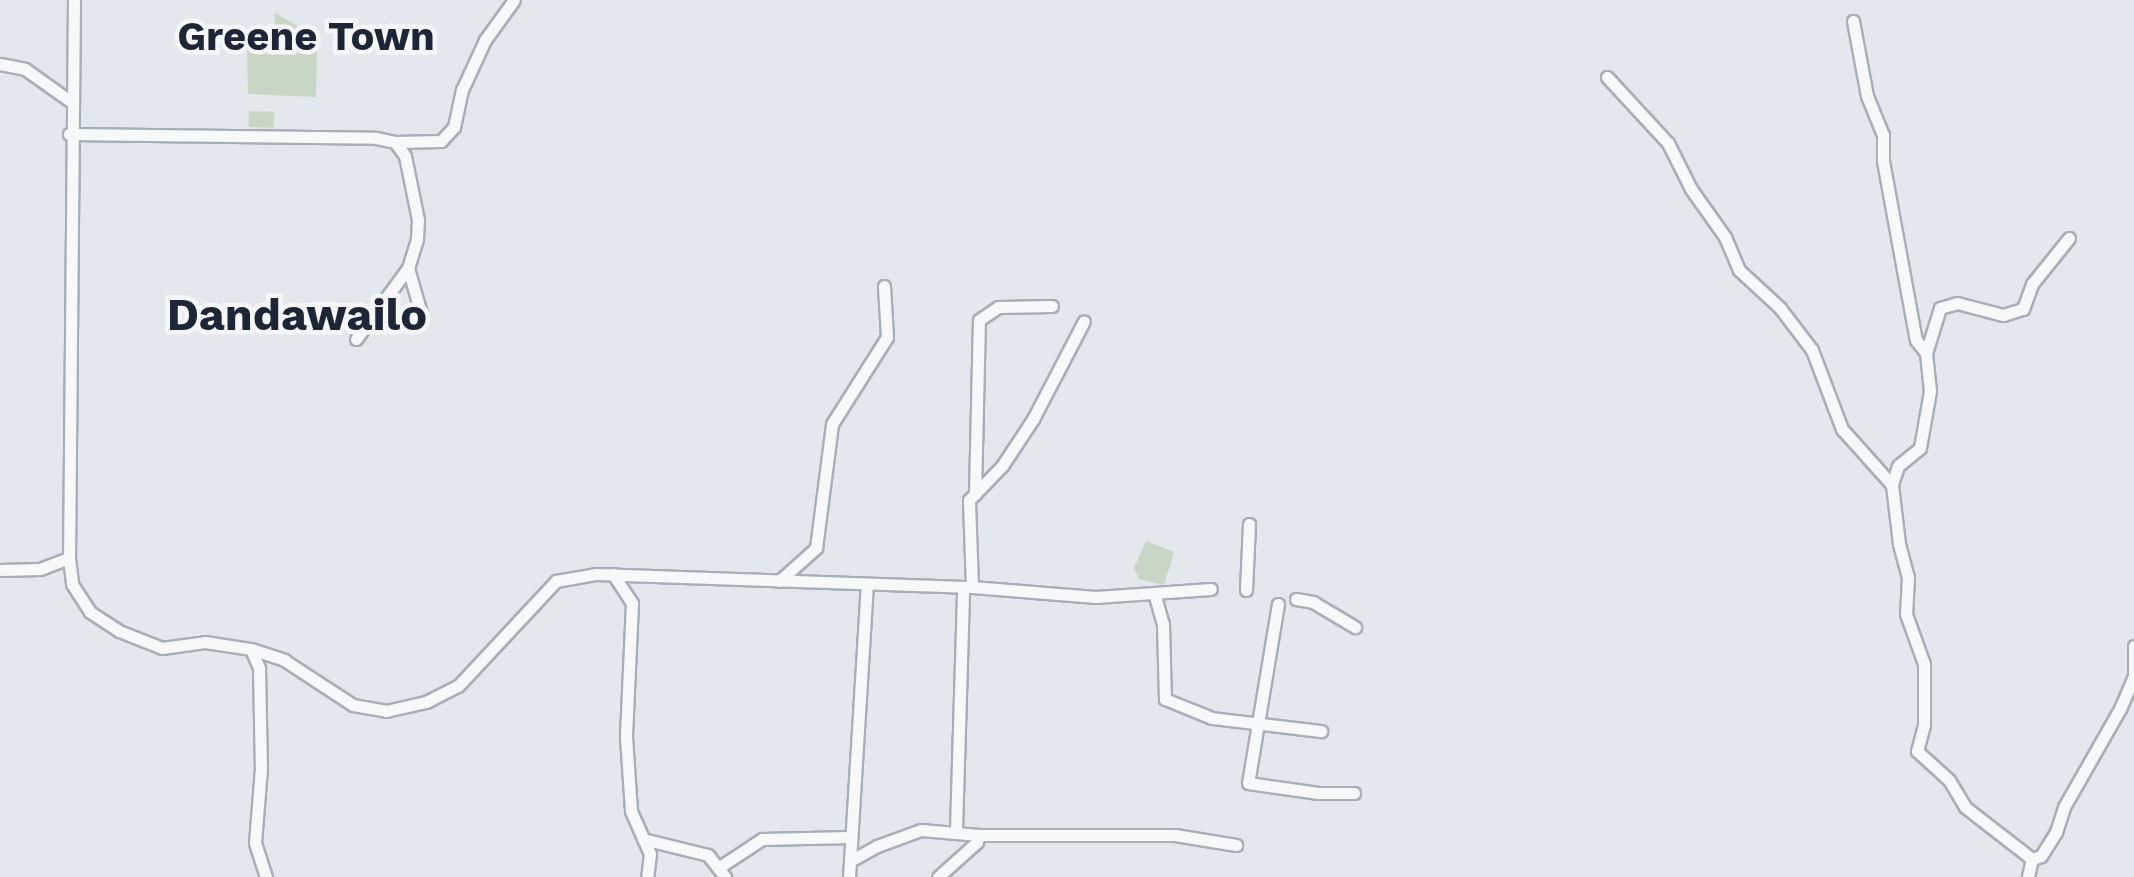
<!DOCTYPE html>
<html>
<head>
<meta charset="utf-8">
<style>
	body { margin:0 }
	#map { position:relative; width:2134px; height:877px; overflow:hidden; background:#e4e7ec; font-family:"Work Sans",sans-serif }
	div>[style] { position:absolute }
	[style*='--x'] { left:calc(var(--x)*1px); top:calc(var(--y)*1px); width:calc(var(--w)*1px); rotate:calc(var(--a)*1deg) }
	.green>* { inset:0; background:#c9d6c5; transform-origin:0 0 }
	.roads { filter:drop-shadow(2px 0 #a9aeb7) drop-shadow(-2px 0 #a9aeb7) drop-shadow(0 2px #a9aeb7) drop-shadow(0 -2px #a9aeb7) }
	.minor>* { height:11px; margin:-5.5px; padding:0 5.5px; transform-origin:5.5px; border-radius:5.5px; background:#f7f8fa }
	span { translate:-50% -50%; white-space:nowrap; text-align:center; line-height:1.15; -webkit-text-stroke:9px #f4f6f9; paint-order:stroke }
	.quarter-label { font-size:40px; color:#1d2536; font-weight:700 }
	.district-label { font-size:45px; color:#1d2536; font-weight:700 }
</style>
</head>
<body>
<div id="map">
	<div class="green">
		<div style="clip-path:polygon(275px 13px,317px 37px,316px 97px,248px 94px,247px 50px,274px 50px)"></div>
		<div style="left:249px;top:111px;width:25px;height:16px;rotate:2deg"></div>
		<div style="clip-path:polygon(1146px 541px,1174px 552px,1164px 585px,1139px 579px,1134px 568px)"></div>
	</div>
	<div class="roads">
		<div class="minor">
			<div style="--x:74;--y:0;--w:558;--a:90.51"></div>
			<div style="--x:69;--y:558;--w:26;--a:83"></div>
			<div style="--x:72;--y:584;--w:33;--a:57"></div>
			<div style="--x:90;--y:612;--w:35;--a:33"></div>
			<div style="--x:119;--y:631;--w:46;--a:21.6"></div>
			<div style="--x:162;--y:648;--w:43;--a:-7.9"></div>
			<div style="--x:205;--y:642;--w:47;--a:8.7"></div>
			<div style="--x:251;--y:649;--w:35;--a:18"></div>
			<div style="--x:284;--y:660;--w:82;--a:33.1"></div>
			<div style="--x:353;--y:705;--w:34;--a:10"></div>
			<div style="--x:386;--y:711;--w:41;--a:-12.7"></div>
			<div style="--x:426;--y:702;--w:36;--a:-27"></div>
			<div style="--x:458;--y:686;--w:144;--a:-47"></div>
			<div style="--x:556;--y:581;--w:41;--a:-9.9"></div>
			<div style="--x:596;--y:574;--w:376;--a:2"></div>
			<div style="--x:972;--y:587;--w:124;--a:4.6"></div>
			<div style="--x:1096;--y:597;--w:115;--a:-4"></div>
			<div style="--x:1853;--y:21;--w:76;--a:79.4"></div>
			<div style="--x:1867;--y:96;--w:42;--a:67.7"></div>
			<div style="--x:1883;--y:135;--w:26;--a:90"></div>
			<div style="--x:1883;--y:161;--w:182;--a:79.6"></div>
			<div style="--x:1916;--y:340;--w:16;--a:52"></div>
			<div style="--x:1926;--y:353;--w:47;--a:-72.7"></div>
			<div style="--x:1940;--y:308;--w:18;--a:-16"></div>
			<div style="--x:1957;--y:303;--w:48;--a:14.6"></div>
			<div style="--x:2003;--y:315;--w:21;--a:-17"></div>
			<div style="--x:2023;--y:309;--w:27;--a:-70"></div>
			<div style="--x:2032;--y:284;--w:59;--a:-51.2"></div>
			<div style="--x:0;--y:64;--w:25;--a:11"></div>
			<div style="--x:25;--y:69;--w:55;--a:35.4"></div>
			<div style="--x:1607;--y:77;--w:90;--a:47.3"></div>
			<div style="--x:1668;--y:143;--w:51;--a:63.4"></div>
			<div style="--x:1691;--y:189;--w:59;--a:54.7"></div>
			<div style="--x:1725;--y:237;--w:36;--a:67"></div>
			<div style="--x:1739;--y:270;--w:56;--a:42.8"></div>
			<div style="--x:1780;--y:308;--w:53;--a:52.7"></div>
			<div style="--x:1812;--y:350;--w:85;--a:69.2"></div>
			<div style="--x:1842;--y:429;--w:75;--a:48.2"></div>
			<div style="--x:69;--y:134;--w:307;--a:0.7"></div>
			<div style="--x:376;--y:138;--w:19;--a:12"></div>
			<div style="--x:395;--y:142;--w:17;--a:54"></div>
			<div style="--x:405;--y:156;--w:65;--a:78.5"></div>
			<div style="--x:418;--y:220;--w:19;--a:93"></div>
			<div style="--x:417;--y:239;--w:30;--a:107"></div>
			<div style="--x:408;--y:268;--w:88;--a:126.2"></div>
			<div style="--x:395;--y:142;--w:46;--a:-1.2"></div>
			<div style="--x:441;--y:141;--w:19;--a:-47"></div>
			<div style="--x:454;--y:127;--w:38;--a:-78"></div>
			<div style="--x:462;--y:90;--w:55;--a:-65.3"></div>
			<div style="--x:485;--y:40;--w:49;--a:-54.1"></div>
			<div style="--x:408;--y:268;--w:47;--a:73.9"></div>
			<div style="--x:1926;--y:353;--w:38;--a:84"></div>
			<div style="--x:1930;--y:391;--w:58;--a:100"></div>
			<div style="--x:1920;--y:448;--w:28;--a:141"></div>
			<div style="--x:1898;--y:466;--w:20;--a:108"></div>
			<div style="--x:1892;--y:485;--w:59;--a:83.2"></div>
			<div style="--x:1899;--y:544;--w:34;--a:75"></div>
			<div style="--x:1908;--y:577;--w:37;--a:93"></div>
			<div style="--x:1906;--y:614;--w:53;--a:70.2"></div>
			<div style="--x:1924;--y:664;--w:61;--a:90"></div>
			<div style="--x:1924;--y:725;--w:27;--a:105"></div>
			<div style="--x:1917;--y:751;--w:43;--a:42.2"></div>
			<div style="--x:1949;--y:780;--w:31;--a:59"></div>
			<div style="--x:1965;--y:807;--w:85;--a:37.8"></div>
			<div style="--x:2032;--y:859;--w:18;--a:103"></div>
			<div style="--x:975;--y:494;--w:174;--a:-88.7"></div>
			<div style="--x:979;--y:320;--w:23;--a:-34"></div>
			<div style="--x:998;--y:307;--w:54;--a:-1.1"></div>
			<div style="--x:0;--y:570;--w:40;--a:-1.4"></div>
			<div style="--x:40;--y:569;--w:31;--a:-21"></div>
			<div style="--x:613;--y:574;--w:35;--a:57"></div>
			<div style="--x:632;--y:603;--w:134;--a:92.6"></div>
			<div style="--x:626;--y:737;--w:74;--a:86.1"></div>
			<div style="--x:631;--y:811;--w:47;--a:66.2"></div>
			<div style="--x:650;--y:854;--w:23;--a:97"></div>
			<div style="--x:779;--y:581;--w:50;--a:-41.7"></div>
			<div style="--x:816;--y:548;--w:125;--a:-82.6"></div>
			<div style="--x:832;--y:424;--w:103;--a:-57.7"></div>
			<div style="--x:887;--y:337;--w:51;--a:-93.4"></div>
			<div style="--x:972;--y:587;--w:87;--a:-92"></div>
			<div style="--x:969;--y:500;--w:47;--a:-45.9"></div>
			<div style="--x:1002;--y:466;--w:56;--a:-56.6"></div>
			<div style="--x:1033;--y:419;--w:110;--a:-62.5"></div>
			<div style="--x:1246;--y:590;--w:66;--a:-87.4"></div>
			<div style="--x:1154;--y:593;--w:32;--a:74"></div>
			<div style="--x:1163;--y:624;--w:75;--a:88.5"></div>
			<div style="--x:1165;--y:699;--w:51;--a:22"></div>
			<div style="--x:1212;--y:718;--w:110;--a:6.8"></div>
			<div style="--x:1296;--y:599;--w:17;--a:10"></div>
			<div style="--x:1313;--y:602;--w:49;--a:30.8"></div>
			<div style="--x:1278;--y:604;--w:181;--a:99.5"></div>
			<div style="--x:1248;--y:783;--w:71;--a:8.1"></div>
			<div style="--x:1318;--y:793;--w:36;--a:0"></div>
			<div style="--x:251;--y:649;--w:21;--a:67"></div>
			<div style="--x:259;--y:668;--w:100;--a:88.9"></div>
			<div style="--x:261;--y:768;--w:75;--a:94.6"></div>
			<div style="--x:255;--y:843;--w:36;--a:72"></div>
			<div style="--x:956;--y:830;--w:243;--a:-88.3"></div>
			<div style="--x:643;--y:839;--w:67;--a:13.8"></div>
			<div style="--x:708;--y:855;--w:28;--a:52"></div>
			<div style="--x:2032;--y:859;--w:9;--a:-18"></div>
			<div style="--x:2041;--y:856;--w:28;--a:-58"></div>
			<div style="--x:2056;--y:832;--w:26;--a:-72"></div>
			<div style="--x:2064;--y:807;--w:113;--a:-60.3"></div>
			<div style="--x:2120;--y:709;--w:36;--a:-67"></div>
			<div style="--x:2134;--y:676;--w:30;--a:-90"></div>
			<div style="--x:850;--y:861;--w:31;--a:-29"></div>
			<div style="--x:877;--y:846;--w:47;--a:-20"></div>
			<div style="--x:921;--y:830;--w:58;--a:4.9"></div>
			<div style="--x:979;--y:835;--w:196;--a:0"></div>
			<div style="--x:1175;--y:835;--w:62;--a:9.3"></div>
			<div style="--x:718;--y:868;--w:53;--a:-33.4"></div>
			<div style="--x:762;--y:839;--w:89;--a:-1.3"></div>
			<div style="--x:849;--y:877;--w:292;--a:-86.5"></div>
			<div style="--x:938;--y:877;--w:52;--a:-41.9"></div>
			<div style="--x:977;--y:842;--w:7;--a:-74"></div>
		</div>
	</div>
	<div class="quarter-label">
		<span style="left:306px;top:37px">Greene Town</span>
	</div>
	<div class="district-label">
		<span style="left:297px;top:315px">Dandawailo</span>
	</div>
</div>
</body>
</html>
